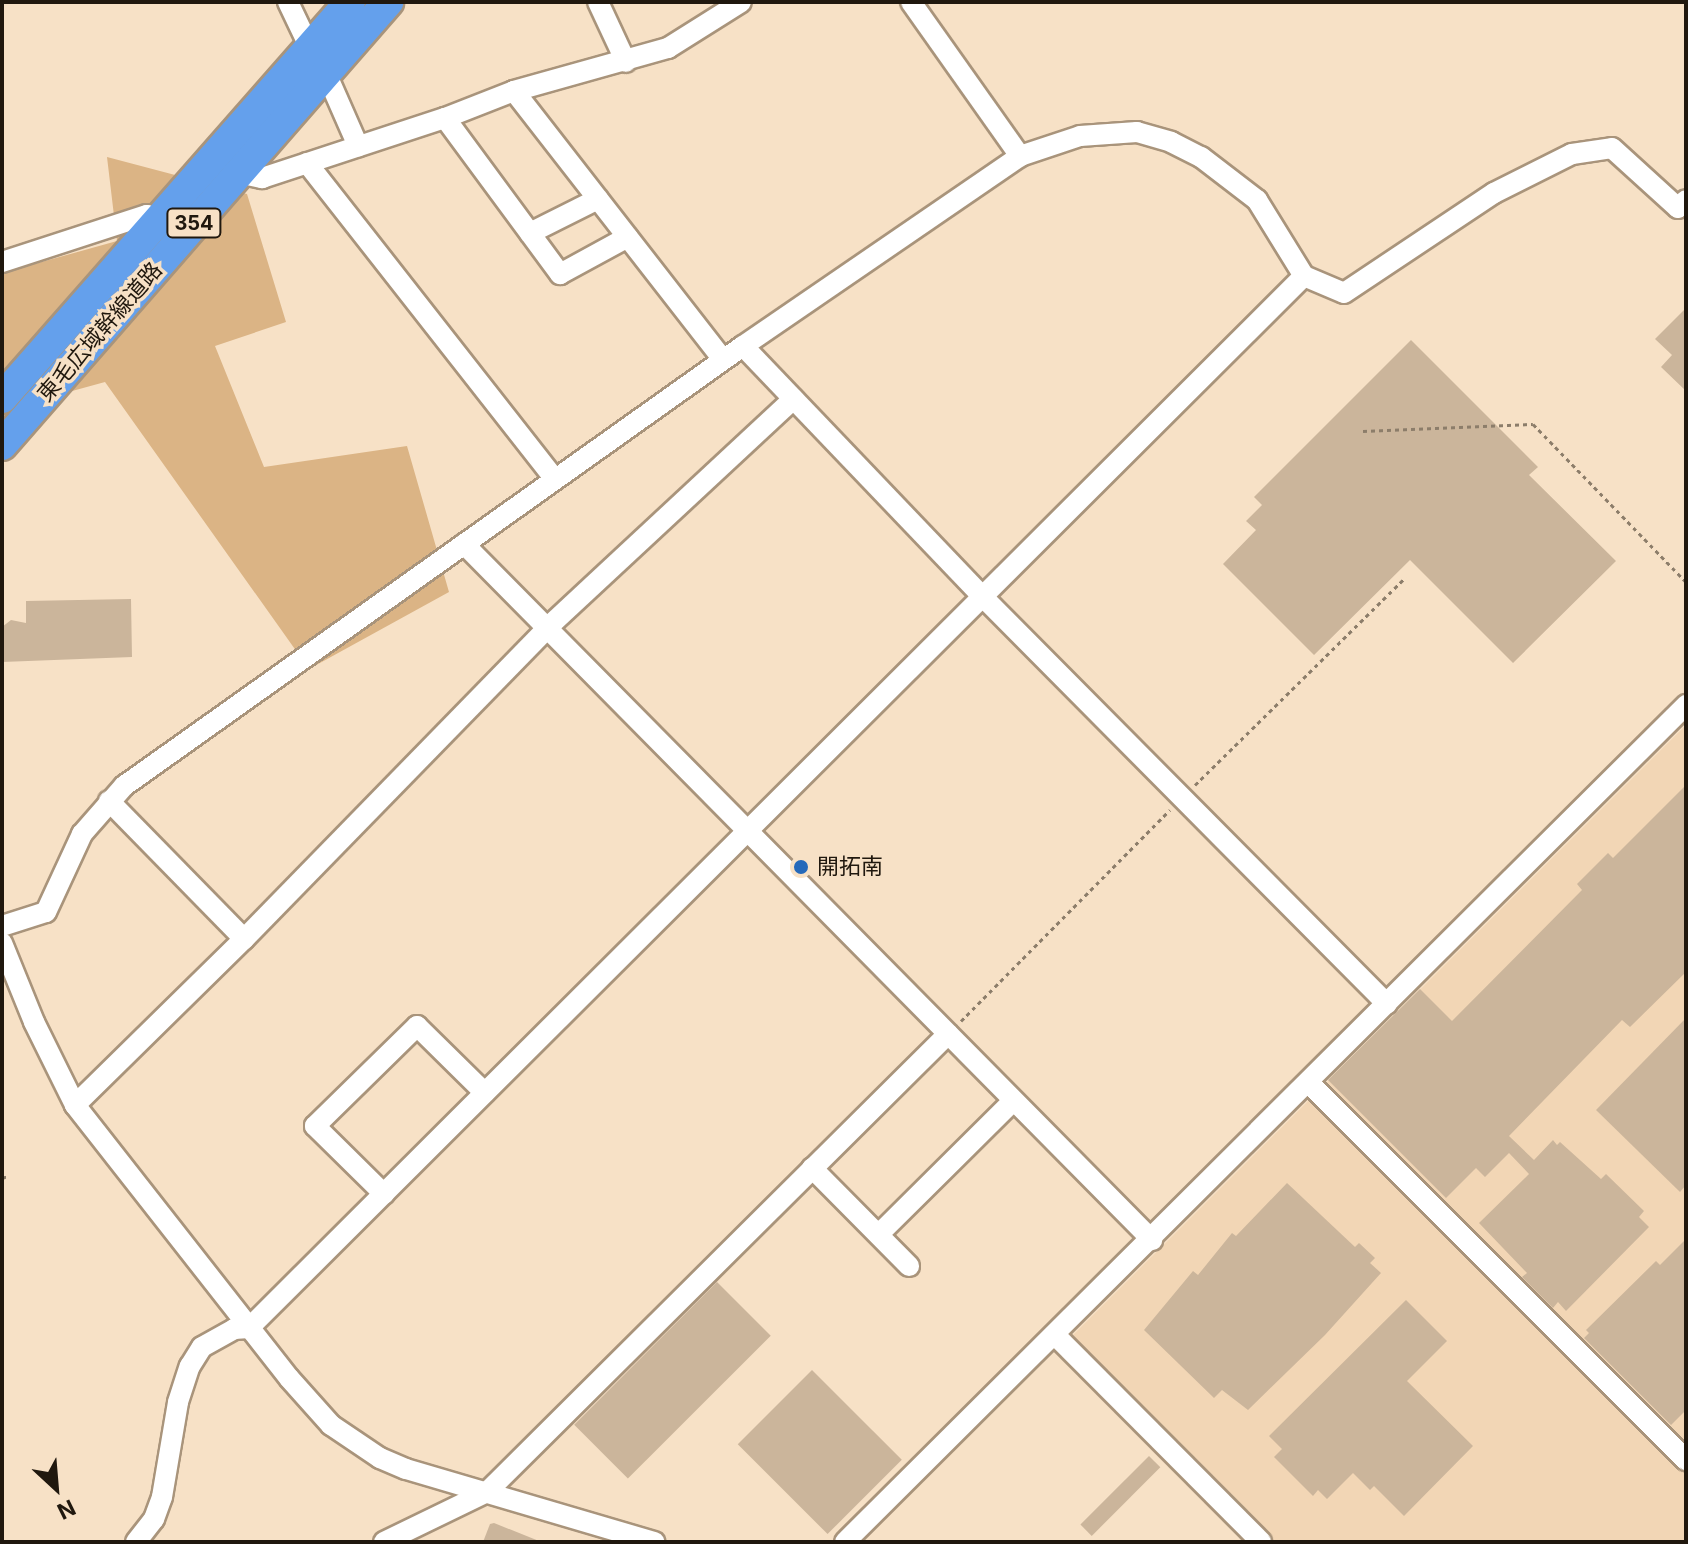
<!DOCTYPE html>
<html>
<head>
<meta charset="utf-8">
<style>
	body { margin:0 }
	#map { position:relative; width:1688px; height:1544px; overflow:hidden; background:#f7e1c6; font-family:Inter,"Noto Sans JP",sans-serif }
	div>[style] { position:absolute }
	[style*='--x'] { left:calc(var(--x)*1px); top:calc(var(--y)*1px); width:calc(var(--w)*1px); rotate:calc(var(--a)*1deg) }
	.built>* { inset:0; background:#f2d6b5 }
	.green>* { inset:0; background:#dbb485 }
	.building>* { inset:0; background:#cbb59b; transform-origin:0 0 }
	.path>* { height:3px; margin-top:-1.5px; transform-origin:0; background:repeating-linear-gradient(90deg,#8c7d6a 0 4px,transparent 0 8px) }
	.roads { filter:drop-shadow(2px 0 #a9947b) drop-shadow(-2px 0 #a9947b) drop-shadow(0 2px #a9947b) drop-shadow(0 -2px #a9947b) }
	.minor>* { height:20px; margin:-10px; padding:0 10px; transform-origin:10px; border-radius:10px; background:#fff }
	.highway>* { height:30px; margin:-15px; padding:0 15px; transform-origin:15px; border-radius:15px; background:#64a0ec }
	.dots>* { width:22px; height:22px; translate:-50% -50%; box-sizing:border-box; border:4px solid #f7e1c6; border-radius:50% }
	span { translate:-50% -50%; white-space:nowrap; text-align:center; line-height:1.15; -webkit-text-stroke:7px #f7e1c6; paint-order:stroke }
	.shield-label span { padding:2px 6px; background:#f7e1c6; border:2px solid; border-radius:6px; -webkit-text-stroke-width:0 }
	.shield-label { font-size:20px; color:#20180e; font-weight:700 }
	.street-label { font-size:22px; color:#20180e }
	.poi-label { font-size:22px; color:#20180e }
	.left { translate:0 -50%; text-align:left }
	.frame { position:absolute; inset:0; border:4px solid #20180e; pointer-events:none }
	.north { position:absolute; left:16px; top:1448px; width:80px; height:80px; -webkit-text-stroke:6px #f7e1c6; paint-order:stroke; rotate:154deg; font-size:22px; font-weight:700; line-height:32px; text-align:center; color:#20180e }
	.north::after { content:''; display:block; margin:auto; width:28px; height:36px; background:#20180e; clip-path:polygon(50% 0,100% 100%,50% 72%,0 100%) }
</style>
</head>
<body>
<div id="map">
	<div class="built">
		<div style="clip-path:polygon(1686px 725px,1686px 1542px,1270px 1542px,1068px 1340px)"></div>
	</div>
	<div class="green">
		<div style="clip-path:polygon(107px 157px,247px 194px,286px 322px,215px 346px,264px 467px,407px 446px,449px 592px,309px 669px,105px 382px,21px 405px,2px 374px,2px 273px,117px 241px)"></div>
	</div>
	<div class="building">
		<div style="clip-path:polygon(1686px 308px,1686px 391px,1661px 367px,1672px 355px,1655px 339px)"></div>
		<div style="clip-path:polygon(1411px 340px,1538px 467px,1529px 475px,1616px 561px,1513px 663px,1410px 560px,1314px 655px,1223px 564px,1256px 530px,1246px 521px,1262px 505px,1254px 497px)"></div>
		<div style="clip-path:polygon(131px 599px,132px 657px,2px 662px,2px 627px,11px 620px,26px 623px,26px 601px)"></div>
		<div style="clip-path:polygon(1686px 785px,1686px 972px,1630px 1027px,1622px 1020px,1509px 1136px,1534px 1160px,1553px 1140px,1557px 1145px,1560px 1142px,1601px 1179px,1606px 1174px,1644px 1211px,1639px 1217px,1649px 1227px,1566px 1311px,1558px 1302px,1553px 1308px,1522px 1277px,1527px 1273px,1479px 1223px,1529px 1174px,1509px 1153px,1485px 1177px,1476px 1168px,1446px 1198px,1328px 1080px,1420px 989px,1452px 1021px,1582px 890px,1577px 884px,1608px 853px,1613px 858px)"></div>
		<div style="clip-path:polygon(1686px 1018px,1686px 1185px,1680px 1192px,1596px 1110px)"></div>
		<div style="clip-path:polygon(1287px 1183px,1355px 1247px,1359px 1243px,1375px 1258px,1370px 1263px,1381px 1273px,1325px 1335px,1248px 1410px,1222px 1390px,1214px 1398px,1144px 1330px,1193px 1271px,1198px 1275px,1232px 1233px,1236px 1236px)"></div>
		<div style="clip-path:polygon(1686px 1239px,1686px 1410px,1671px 1425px,1584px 1338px,1589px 1333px,1586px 1330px,1656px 1261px,1660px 1265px)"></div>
		<div style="left:717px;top:1282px;width:76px;height:202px;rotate:45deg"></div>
		<div style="clip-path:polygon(1406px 1300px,1447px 1341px,1407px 1381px,1473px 1446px,1404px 1516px,1374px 1486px,1370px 1490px,1353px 1473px,1327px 1499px,1318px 1490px,1313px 1496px,1274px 1457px,1282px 1449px,1269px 1436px)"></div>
		<div style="left:812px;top:1370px;width:127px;height:105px;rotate:45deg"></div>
		<div style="left:1149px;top:1456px;width:16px;height:97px;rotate:45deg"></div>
		<div style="clip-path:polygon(494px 1523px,539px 1541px,539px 1542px,483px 1542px,490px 1524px)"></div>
	</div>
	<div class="path">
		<div style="--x:1363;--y:431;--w:170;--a:-2.4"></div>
		<div style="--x:1533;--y:424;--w:220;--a:45.9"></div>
		<div style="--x:1195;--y:785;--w:296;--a:-44.6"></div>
		<div style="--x:961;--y:1021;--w:297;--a:-45.3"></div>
		<div style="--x:2;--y:1178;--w:6;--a:-18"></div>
	</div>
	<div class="roads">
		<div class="minor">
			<div style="--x:288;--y:2;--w:49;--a:64.5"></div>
			<div style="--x:598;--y:2;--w:66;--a:65"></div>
			<div style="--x:911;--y:2;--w:189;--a:54.7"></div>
			<div style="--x:326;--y:73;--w:80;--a:66.3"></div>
			<div style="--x:514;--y:91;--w:340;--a:52.1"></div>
			<div style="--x:445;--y:118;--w:194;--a:53.6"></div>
			<div style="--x:560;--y:274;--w:77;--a:-28.6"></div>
			<div style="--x:307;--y:163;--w:402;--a:51.9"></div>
			<div style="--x:238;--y:173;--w:25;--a:12"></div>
			<div style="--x:262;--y:178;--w:193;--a:-18.2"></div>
			<div style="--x:445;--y:118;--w:74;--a:-21.4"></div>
			<div style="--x:514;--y:91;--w:160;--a:-15.6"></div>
			<div style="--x:668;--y:48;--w:86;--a:-32.2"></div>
			<div style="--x:530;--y:233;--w:76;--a:-26.6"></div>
			<div style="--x:2;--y:262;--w:152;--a:-18"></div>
			<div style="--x:147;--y:215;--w:16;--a:15"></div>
			<div style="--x:743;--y:346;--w:344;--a:46.3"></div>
			<div style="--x:981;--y:595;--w:576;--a:45.21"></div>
			<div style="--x:464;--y:544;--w:979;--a:45.33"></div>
			<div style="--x:109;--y:801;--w:193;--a:45.6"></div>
			<div style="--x:2;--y:926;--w:46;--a:-17.7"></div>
			<div style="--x:46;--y:912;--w:86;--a:-65.2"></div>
			<div style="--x:82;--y:834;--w:64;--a:-48.8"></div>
			<div style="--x:124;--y:786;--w:759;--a:-35.41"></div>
			<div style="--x:743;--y:346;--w:336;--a:-34.4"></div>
			<div style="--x:1020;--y:156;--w:63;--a:-18.4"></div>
			<div style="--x:1080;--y:136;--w:57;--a:-4"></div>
			<div style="--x:1137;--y:132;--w:35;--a:16"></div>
			<div style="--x:1171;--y:142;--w:34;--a:27"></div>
			<div style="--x:1201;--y:157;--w:71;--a:37.5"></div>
			<div style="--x:1257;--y:200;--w:89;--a:58.3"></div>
			<div style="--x:1304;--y:276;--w:43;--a:23"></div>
			<div style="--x:1344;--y:293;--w:180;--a:-33.7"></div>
			<div style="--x:1494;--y:193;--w:87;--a:-26.6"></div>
			<div style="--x:1572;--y:154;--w:40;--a:-8.5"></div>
			<div style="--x:1612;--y:148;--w:89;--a:42.3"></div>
			<div style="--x:1678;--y:208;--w:11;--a:-45"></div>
			<div style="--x:2;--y:943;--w:85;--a:67.9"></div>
			<div style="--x:34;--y:1022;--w:93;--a:63.7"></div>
			<div style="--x:75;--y:1105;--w:347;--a:51.9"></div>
			<div style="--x:289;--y:1378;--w:63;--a:48.2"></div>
			<div style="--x:331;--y:1425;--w:59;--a:34"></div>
			<div style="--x:380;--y:1458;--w:28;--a:23"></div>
			<div style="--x:406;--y:1469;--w:259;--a:16.4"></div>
			<div style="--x:1308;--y:1082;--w:535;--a:45"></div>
			<div style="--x:75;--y:1105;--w:237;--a:-44.5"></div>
			<div style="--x:244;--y:939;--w:436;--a:-45.7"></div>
			<div style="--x:548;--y:627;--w:335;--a:-42.9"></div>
			<div style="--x:812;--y:1168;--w:138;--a:45.3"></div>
			<div style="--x:384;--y:1194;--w:97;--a:-135.4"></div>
			<div style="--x:315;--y:1126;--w:143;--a:-44.4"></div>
			<div style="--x:417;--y:1026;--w:95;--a:44.6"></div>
			<div style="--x:879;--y:1234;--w:189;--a:-44.8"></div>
			<div style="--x:1055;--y:1335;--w:292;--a:45.1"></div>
			<div style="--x:136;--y:1542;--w:29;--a:-52"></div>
			<div style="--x:154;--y:1519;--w:23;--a:-70"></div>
			<div style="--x:162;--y:1497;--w:96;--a:-80.4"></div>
			<div style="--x:178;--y:1402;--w:38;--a:-72"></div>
			<div style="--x:190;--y:1366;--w:22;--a:-58"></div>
			<div style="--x:202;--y:1347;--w:37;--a:-29"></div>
			<div style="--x:234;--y:1329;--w:15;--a:-4"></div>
			<div style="--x:249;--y:1328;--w:1490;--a:-44.92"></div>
			<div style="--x:384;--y:1542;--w:114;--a:-25.9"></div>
			<div style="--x:487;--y:1492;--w:650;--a:-44.81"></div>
			<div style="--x:845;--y:1542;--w:1187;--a:-44.86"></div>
		</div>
		<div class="highway">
			<div style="--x:2;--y:398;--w:527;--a:-48.69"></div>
			<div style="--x:2;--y:445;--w:588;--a:-48.93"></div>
		</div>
	</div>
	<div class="dots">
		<div style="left:801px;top:867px;background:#2569ba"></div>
	</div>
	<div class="shield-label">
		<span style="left:194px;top:223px">354</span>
	</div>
	<div class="street-label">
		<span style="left:100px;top:332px;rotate:-49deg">東毛広域幹線道路</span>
	</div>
	<div class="poi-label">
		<span class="left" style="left:817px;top:867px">開拓南</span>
	</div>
	<div class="frame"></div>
	<div class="north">N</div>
</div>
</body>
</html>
